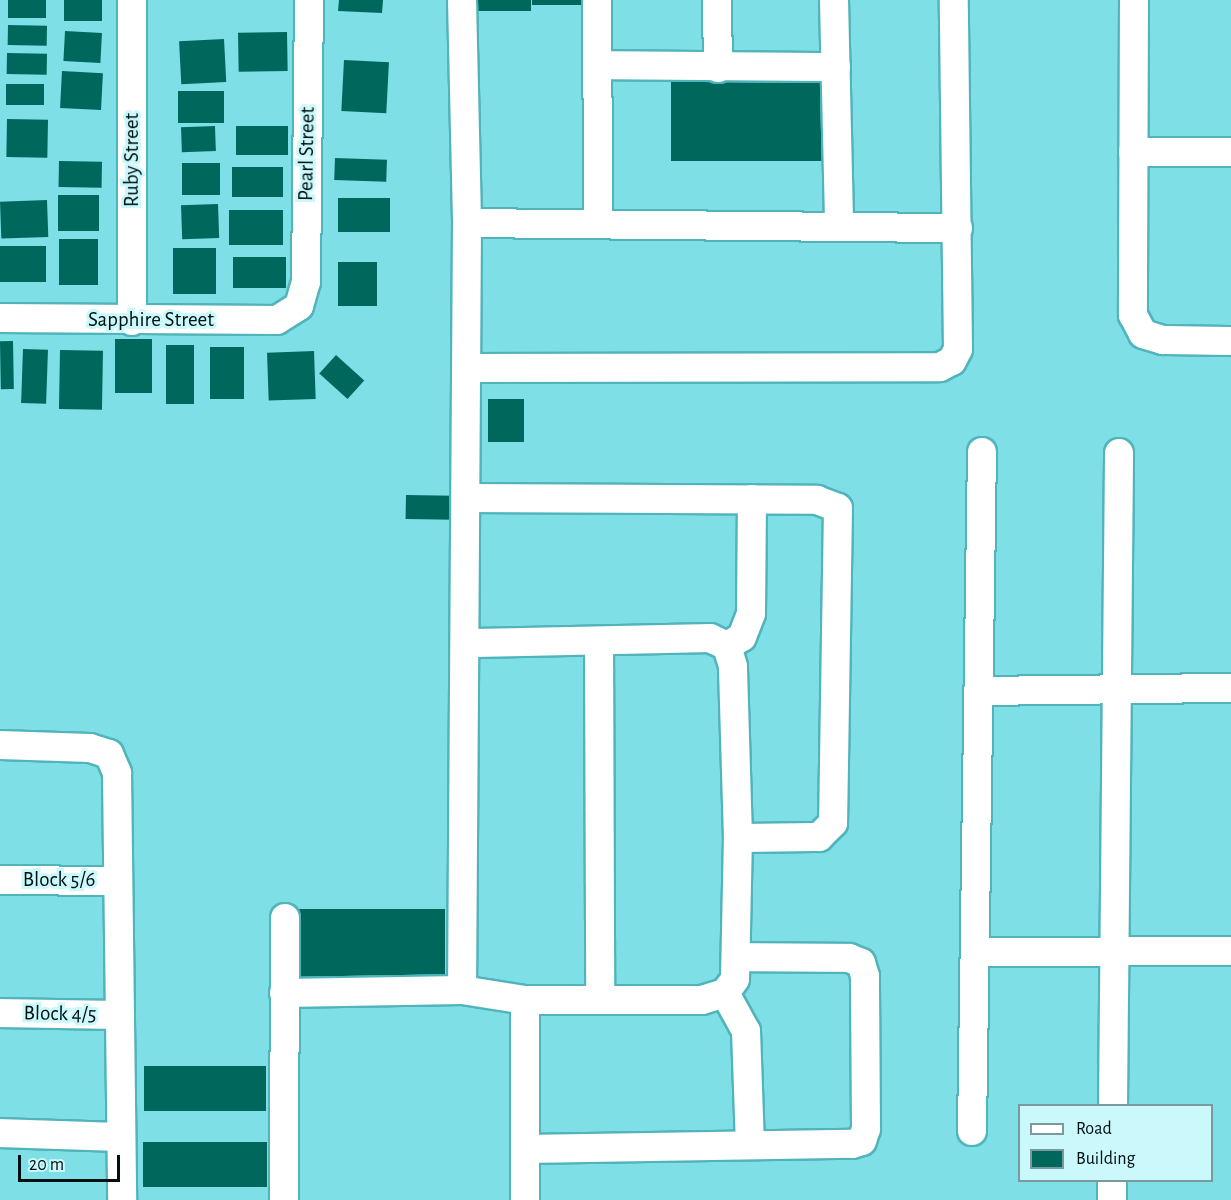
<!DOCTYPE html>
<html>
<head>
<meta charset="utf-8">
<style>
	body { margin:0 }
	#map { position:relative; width:1231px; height:1200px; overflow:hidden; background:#7fdfe6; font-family:"Alegreya Sans",sans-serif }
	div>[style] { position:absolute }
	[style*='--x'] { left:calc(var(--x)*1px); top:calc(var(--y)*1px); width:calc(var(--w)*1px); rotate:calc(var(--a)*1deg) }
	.building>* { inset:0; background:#00675c; transform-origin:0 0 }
	.roads { filter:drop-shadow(2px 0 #52b4bb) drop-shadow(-2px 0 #52b4bb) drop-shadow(0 2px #52b4bb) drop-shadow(0 -2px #52b4bb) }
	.minor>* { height:28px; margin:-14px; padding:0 14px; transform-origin:14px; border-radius:14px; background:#fff }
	span { translate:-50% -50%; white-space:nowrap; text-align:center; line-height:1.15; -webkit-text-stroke:6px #cbf8fb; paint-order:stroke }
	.street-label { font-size:21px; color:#000f11 }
	.legend { position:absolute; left:1018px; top:1104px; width:195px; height:78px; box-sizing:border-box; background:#cbf8fb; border:2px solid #7a9b9d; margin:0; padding:8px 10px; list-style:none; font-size:18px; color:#000f11 }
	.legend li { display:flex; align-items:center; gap:12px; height:30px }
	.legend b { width:30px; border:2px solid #7a9b9d }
	.scale { position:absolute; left:18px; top:1155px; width:102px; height:27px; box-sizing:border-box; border:3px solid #000f11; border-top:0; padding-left:8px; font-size:18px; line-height:21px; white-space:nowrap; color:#000f11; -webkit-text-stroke:4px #cbf8fb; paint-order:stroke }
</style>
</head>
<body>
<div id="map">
	<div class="building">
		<div style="left:8px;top:0;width:38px;height:18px"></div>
		<div style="left:64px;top:0;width:38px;height:21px"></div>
		<div style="clip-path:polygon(339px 0,383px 0,382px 13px,338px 11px)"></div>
		<div style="left:473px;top:0;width:58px;height:11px"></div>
		<div style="left:532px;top:0;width:55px;height:5px"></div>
		<div style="left:8px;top:25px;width:39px;height:20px;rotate:1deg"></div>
		<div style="left:65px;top:31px;width:37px;height:30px;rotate:3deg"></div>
		<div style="left:287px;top:32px;width:39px;height:49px;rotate:89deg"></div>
		<div style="left:224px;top:39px;width:43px;height:45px;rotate:87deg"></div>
		<div style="left:7px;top:53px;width:40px;height:21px;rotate:1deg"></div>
		<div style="left:344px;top:60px;width:45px;height:51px;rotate:3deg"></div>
		<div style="left:671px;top:69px;width:154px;height:92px"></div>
		<div style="left:62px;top:71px;width:41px;height:37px;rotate:3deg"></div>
		<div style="left:6px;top:84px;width:38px;height:21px"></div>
		<div style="left:224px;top:91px;width:32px;height:46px;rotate:90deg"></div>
		<div style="left:7px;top:119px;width:41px;height:38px;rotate:1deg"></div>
		<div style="left:215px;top:126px;width:25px;height:34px;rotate:88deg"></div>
		<div style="left:288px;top:126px;width:29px;height:52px;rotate:90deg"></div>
		<div style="left:335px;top:158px;width:52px;height:22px;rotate:2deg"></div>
		<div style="left:59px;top:161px;width:43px;height:26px;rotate:1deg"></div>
		<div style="left:182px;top:163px;width:38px;height:32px"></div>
		<div style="left:232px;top:167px;width:51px;height:30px"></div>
		<div style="left:58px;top:195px;width:41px;height:36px"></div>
		<div style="left:338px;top:198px;width:52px;height:34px"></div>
		<div style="left:47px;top:200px;width:37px;height:47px;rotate:88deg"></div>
		<div style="left:218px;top:204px;width:34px;height:37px;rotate:88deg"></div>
		<div style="left:283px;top:210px;width:35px;height:54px;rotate:90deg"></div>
		<div style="left:59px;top:239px;width:39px;height:46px"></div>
		<div style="left:0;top:246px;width:46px;height:36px"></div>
		<div style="left:173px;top:248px;width:43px;height:46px"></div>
		<div style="left:233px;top:257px;width:53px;height:31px"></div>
		<div style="left:338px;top:262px;width:39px;height:44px"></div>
		<div style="left:115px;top:339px;width:37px;height:54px"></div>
		<div style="left:13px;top:341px;width:48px;height:13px;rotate:89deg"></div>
		<div style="left:166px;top:345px;width:28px;height:59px"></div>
		<div style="left:210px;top:347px;width:34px;height:52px"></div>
		<div style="left:23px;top:349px;width:25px;height:54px;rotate:2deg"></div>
		<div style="left:60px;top:350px;width:43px;height:59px;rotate:1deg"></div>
		<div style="left:314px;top:351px;width:48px;height:47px;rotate:88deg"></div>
		<div style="left:336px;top:355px;width:38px;height:25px;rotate:42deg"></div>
		<div style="left:488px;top:399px;width:36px;height:43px"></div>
		<div style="left:406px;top:495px;width:48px;height:24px;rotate:1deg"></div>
		<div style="left:295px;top:909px;width:150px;height:70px"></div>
		<div style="left:144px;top:1066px;width:122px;height:45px"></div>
		<div style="left:143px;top:1142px;width:124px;height:45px"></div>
	</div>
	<div class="roads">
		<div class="minor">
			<div style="--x:462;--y:0;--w:223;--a:88.7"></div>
			<div style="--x:467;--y:223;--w:767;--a:90.37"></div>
			<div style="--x:597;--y:0;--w:224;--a:89.7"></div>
			<div style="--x:717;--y:0;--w:68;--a:89.2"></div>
			<div style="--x:834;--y:0;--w:225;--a:88.7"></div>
			<div style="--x:1134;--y:0;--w:315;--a:90.2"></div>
			<div style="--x:1133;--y:315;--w:21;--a:62"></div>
			<div style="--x:1143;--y:334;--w:21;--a:17"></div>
			<div style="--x:1163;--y:340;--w:68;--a:0.8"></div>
			<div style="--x:598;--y:65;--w:238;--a:0.5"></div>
			<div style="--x:1133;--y:152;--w:98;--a:0"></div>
			<div style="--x:467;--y:223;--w:491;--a:0.6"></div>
			<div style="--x:0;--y:318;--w:277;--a:0.4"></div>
			<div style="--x:277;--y:320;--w:26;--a:-32"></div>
			<div style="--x:299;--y:306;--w:25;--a:-74"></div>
			<div style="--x:306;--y:282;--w:282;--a:-89.4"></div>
			<div style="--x:132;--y:321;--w:321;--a:-90"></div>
			<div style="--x:467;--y:368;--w:473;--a:-0.1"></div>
			<div style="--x:940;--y:367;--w:13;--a:-27"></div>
			<div style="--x:952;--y:361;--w:13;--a:-63"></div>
			<div style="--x:958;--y:349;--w:349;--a:-90.7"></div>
			<div style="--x:467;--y:498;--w:350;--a:0.3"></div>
			<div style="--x:817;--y:500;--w:22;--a:21"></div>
			<div style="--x:838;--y:508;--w:315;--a:90.9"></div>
			<div style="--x:833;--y:823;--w:20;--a:135"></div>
			<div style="--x:819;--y:837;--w:81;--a:179.3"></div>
			<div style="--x:599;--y:641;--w:358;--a:89.8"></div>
			<div style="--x:727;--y:646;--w:17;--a:-31"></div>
			<div style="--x:742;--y:637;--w:25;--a:-69"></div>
			<div style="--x:751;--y:614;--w:115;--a:-89.5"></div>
			<div style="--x:978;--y:691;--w:253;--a:-0.7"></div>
			<div style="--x:0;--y:745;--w:90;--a:1.9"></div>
			<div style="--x:90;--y:748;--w:20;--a:18"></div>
			<div style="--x:109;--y:754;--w:21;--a:67"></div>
			<div style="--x:117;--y:773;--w:427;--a:89.3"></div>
			<div style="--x:0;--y:880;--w:118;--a:0.5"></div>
			<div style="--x:975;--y:952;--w:256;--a:-0.2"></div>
			<div style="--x:284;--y:993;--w:178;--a:-1"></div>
			<div style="--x:462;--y:990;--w:64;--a:9"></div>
			<div style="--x:525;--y:1000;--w:177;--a:0"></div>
			<div style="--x:702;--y:1000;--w:24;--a:-17"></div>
			<div style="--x:725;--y:993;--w:17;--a:-54"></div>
			<div style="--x:735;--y:979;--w:141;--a:-88.8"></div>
			<div style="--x:738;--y:838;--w:172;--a:-91.7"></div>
			<div style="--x:733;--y:666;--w:21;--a:-107"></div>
			<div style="--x:727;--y:646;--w:19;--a:-155"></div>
			<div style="--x:710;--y:638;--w:244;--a:178.8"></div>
			<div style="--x:725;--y:993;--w:43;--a:61.1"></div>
			<div style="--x:746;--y:1031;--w:114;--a:88"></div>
			<div style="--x:0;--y:1013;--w:120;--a:1"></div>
			<div style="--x:1113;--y:1106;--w:653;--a:-89.47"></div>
			<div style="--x:972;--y:1131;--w:679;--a:-89.16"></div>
			<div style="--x:0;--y:1133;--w:121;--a:1.9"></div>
			<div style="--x:525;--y:1149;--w:327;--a:-0.9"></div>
			<div style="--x:852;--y:1144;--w:10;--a:-17"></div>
			<div style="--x:862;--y:1141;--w:13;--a:-72"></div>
			<div style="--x:866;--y:1129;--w:153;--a:-90.4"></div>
			<div style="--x:865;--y:976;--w:14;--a:-107"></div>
			<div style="--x:861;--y:963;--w:13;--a:-157"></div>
			<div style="--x:849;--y:958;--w:113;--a:-179.5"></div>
			<div style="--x:1112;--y:1199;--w:19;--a:-90"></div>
			<div style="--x:284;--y:1200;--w:282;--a:-89.8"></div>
			<div style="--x:525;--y:1200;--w:200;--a:-90"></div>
		</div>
	</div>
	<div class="street-label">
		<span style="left:307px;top:154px;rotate:-89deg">Pearl Street</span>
		<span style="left:132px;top:160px;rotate:-90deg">Ruby Street</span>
		<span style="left:151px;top:320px">Sapphire Street</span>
		<span style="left:59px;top:880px">Block 5/6</span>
		<span style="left:60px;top:1014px;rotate:1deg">Block 4/5</span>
	</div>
	<ul class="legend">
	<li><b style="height:8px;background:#fff"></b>Road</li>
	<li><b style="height:16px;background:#00675c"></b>Building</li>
	</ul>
	<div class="scale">20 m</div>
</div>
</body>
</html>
